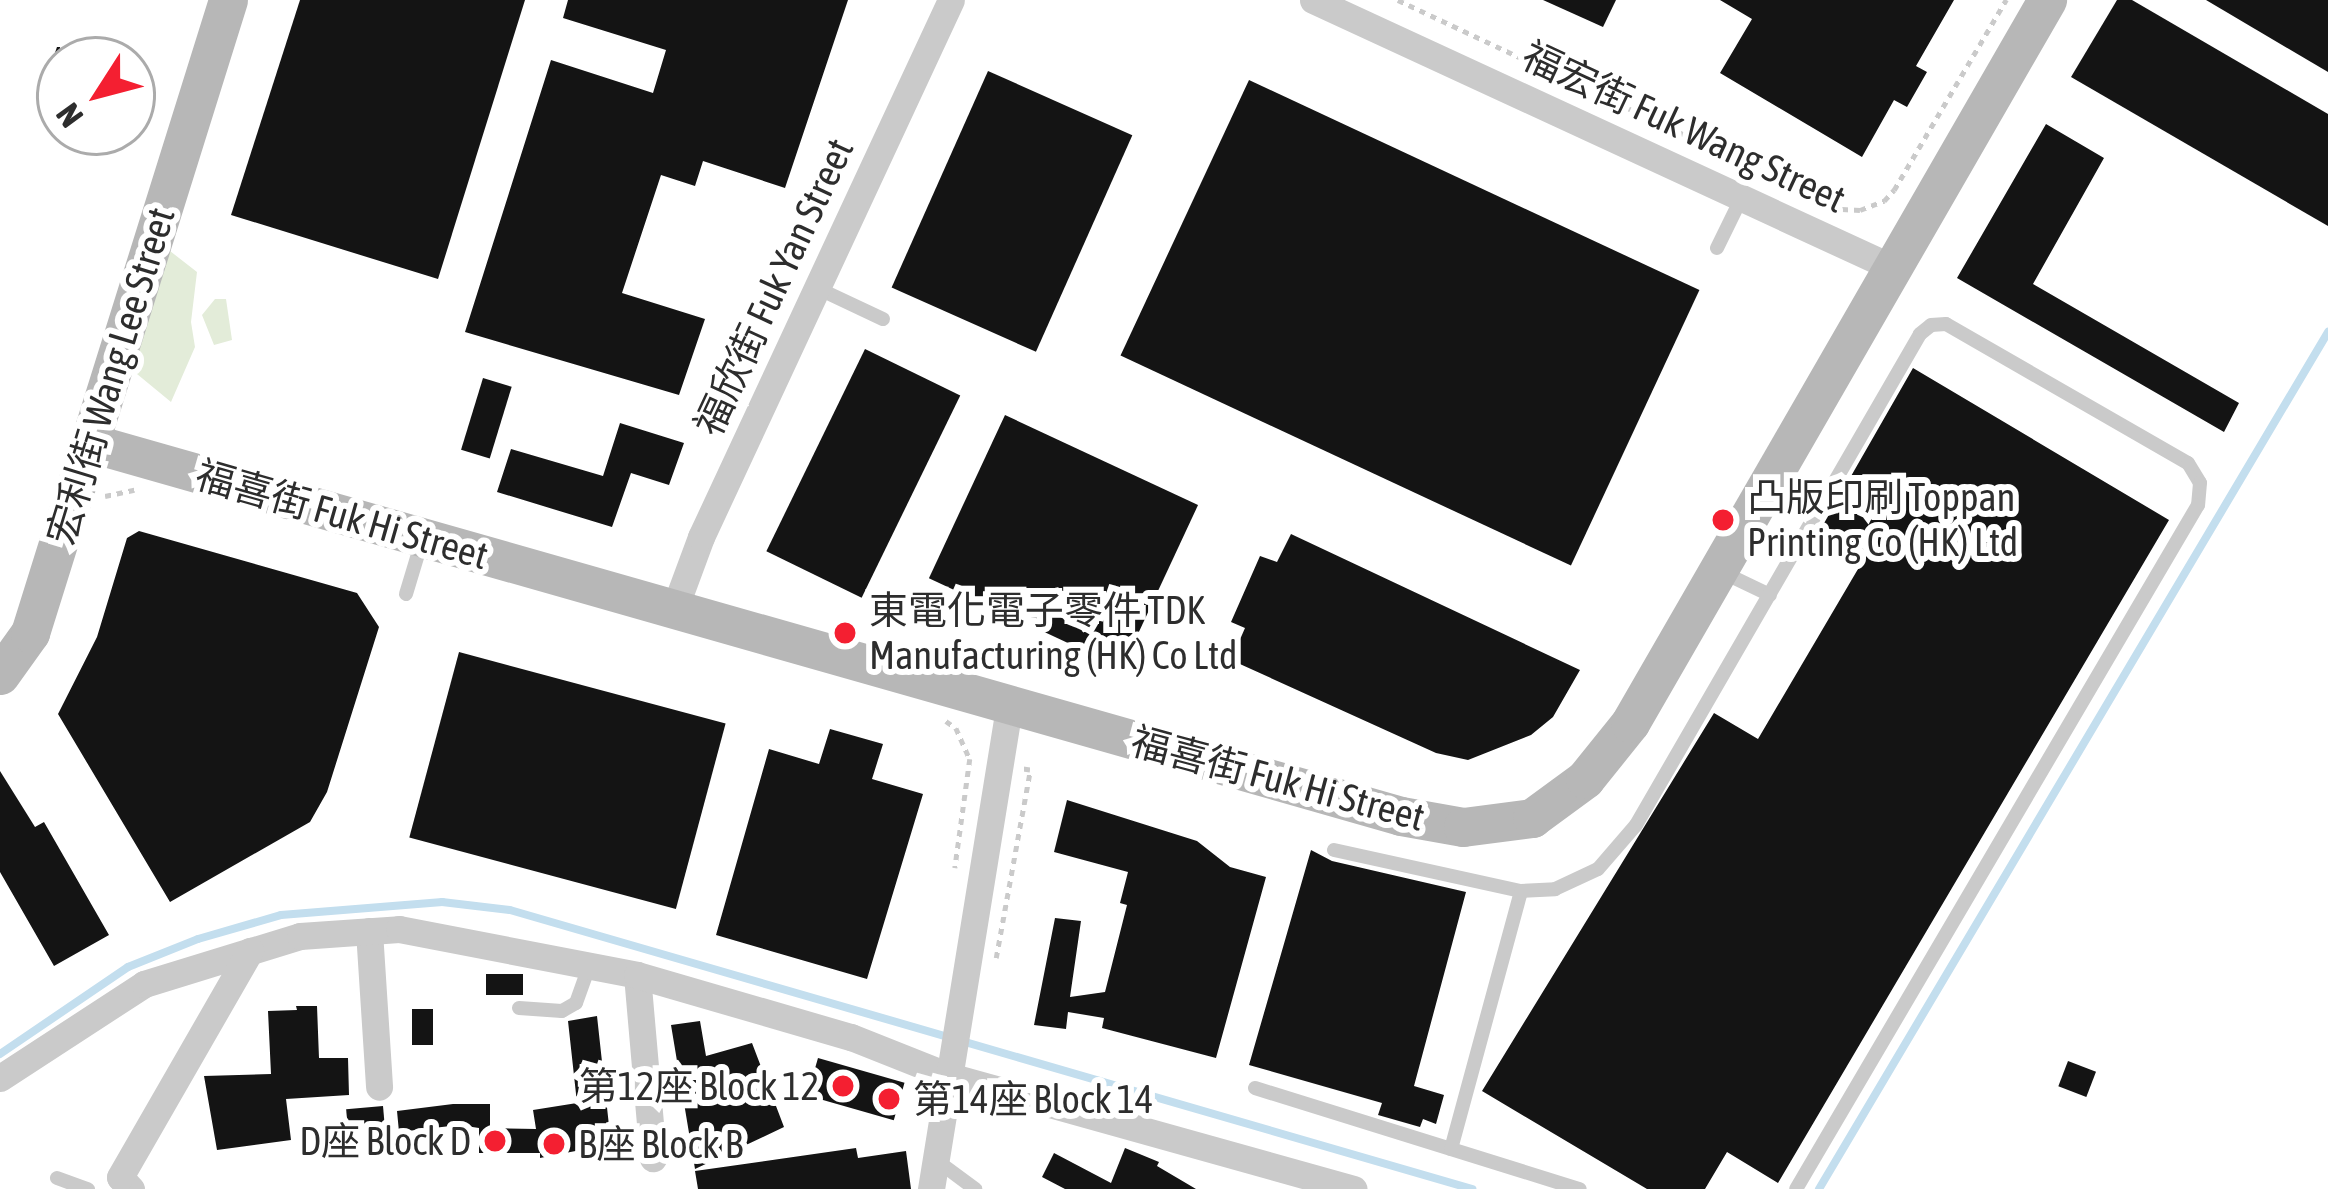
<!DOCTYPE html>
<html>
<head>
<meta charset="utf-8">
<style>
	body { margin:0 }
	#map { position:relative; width:2328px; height:1189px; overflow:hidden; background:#fff; font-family:"Asap Condensed","Noto Sans TC",sans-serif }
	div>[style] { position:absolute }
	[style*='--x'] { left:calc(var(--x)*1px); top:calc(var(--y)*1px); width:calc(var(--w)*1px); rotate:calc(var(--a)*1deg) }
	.green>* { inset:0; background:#e3ecd9 }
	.stream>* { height:8px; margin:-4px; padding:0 4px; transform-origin:4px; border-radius:4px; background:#c3deee }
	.building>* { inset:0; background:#141414; transform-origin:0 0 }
	.path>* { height:4.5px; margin-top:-2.25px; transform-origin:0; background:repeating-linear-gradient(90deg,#cacaca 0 6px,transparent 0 12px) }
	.lane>* { height:14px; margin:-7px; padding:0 7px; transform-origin:7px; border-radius:7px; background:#cacaca }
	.street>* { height:27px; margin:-13.5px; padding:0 13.5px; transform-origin:13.5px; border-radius:13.5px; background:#cacaca }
	.secondary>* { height:39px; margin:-19.5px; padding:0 19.5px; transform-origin:19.5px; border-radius:19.5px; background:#b7b7b7 }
	.dots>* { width:33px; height:33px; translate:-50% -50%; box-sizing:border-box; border:6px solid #fff; border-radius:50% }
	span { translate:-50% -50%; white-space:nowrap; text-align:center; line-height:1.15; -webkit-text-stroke:12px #fff; paint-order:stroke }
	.street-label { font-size:39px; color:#2d2d2d }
	.poi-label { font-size:39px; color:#2d2d2d }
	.left { translate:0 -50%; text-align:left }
	.right { translate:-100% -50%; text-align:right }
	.north { position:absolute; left:36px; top:36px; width:120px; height:120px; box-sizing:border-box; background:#fff; border:3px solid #ababab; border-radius:50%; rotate:234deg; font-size:33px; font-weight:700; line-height:48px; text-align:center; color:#2d2d2d }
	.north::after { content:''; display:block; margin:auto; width:42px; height:54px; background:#f41f31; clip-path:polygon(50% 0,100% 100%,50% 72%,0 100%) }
</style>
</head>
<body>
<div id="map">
	<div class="green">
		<div style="clip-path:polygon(170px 251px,197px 272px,191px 322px,195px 347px,171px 402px,103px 346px,126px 286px)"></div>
		<div style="clip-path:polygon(215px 299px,226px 299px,232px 340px,214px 345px,202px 315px)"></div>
	</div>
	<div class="stream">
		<div style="--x:0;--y:1054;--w:155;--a:-34.2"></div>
		<div style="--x:128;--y:967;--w:75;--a:-21.8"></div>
		<div style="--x:198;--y:939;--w:86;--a:-16.1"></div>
		<div style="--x:281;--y:915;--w:162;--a:-4.6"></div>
		<div style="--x:442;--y:902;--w:68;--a:6.7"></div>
		<div style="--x:510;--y:910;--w:1002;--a:16.17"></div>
		<div style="--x:1819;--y:1189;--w:997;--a:-59.29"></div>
	</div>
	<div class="building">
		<div style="clip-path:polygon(300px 0,525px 0,438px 279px,231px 215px)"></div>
		<div style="clip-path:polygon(568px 0,848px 0,785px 188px,703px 161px,695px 186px,661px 175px,622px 293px,705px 319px,679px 395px,465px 332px,551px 60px,653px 93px,666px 50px,563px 18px)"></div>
		<div style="clip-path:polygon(1543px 0,1616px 0,1603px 27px)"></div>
		<div style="clip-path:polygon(1720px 0,1954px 0,1916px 66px,1927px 72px,1907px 107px,1894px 100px,1862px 157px,1720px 73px,1752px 19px)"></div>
		<div style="clip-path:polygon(2117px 0,2132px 0,2328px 114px,2328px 226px,2071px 77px)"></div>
		<div style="clip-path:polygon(2206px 0,2328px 0,2328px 72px)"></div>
		<div style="clip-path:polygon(57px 47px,60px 47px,60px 113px,37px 104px)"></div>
		<div style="left:988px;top:71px;width:158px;height:237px;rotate:24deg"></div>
		<div style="left:1249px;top:80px;width:497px;height:304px;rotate:25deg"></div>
		<div style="clip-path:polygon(2046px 124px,2104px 158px,2033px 284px,2239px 403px,2224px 432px,1957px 278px)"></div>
		<div style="left:865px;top:349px;width:106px;height:225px;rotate:26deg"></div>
		<div style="clip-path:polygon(1913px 368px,2169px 520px,1778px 1183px,1727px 1152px,1705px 1189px,1647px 1189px,1482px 1091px,1714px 713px,1758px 739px,1868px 552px,1823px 525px)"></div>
		<div style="left:483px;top:378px;width:30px;height:75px;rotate:17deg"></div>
		<div style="left:1005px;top:415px;width:213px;height:180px;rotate:25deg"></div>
		<div style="clip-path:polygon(620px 423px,684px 443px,669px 485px,631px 473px,612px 527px,497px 492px,511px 449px,603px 476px)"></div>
		<div style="clip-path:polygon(139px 531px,357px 593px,379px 627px,327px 792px,310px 822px,170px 902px,58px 714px,97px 637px,127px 538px)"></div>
		<div style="clip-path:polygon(1291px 534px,1580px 670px,1553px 717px,1531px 735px,1468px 760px,1436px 753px,1231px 660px,1245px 628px,1231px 622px,1260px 556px,1277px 562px)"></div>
		<div style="left:459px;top:652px;width:276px;height:192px;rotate:15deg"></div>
		<div style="clip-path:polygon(830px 729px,883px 744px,872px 779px,923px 794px,867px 979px,716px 935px,769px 749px,819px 764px)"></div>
		<div style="clip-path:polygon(0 771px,35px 827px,44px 822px,109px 935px,54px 966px,0 872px)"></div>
		<div style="clip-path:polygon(1067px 800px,1197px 841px,1230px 867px,1266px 877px,1216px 1058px,1102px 1028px,1104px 1018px,1068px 1012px,1066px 1029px,1034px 1025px,1055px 918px,1081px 921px,1070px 997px,1105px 992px,1127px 905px,1120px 903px,1128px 872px,1054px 852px)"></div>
		<div style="clip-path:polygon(1311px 850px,1332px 861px,1466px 892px,1414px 1086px,1444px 1095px,1436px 1124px,1423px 1119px,1420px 1127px,1378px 1115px,1382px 1103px,1249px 1065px)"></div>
		<div style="left:486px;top:974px;width:37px;height:21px"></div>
		<div style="clip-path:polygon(296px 1006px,317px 1006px,319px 1058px,348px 1058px,349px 1095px,286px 1099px,291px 1140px,217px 1150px,204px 1076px,271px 1074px,268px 1011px,297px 1010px)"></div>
		<div style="left:412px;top:1009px;width:21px;height:36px"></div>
		<div style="clip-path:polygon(597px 1016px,611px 1144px,540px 1158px,540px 1153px,479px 1153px,479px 1128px,459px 1125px,399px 1132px,397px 1111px,453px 1104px,490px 1104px,490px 1128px,536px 1129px,533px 1110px,577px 1103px,568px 1021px)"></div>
		<div style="clip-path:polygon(700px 1021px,706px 1056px,752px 1043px,784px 1127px,695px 1169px,671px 1025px)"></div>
		<div style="left:818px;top:1058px;width:90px;height:39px;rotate:16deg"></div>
		<div style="left:2068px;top:1061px;width:30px;height:27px;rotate:21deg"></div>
		<div style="left:383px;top:1106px;width:21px;height:37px;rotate:85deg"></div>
		<div style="clip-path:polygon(856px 1148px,858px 1158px,906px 1151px,911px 1189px,698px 1189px,695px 1171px)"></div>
		<div style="clip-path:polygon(1125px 1148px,1159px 1162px,1157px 1166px,1196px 1189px,1065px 1189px,1042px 1177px,1054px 1153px,1111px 1183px)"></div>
	</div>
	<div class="path">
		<div style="--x:1398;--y:0;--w:491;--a:25.2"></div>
		<div style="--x:1842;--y:209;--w:18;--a:3"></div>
		<div style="--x:1860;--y:210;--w:26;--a:-21"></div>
		<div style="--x:1884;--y:201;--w:15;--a:-48"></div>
		<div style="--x:1894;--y:190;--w:221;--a:-59.5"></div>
		<div style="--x:105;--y:496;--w:30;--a:-12"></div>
		<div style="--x:946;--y:721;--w:12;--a:35"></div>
		<div style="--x:956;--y:728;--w:34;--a:66"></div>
		<div style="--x:970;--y:759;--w:110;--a:97.8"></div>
		<div style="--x:996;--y:958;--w:191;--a:-79.7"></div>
		<div style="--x:1030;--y:770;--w:7;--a:-172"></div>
	</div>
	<div class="lane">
		<div style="--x:1717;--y:248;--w:59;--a:-63.9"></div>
		<div style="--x:817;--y:288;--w:73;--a:25.2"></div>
		<div style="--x:1724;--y:573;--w:51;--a:25.6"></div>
		<div style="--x:406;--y:594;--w:55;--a:-73.2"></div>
		<div style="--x:1334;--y:850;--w:191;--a:12.4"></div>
		<div style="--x:1521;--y:891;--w:34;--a:-3"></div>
		<div style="--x:1555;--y:889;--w:47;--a:-24.9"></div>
		<div style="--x:1598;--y:869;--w:58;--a:-49.2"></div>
		<div style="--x:1636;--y:825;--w:567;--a:-59.95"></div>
		<div style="--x:1920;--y:334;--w:14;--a:-39"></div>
		<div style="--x:1931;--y:325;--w:15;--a:-4"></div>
		<div style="--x:1946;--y:324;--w:279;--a:29.9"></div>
		<div style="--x:2188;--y:463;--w:23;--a:59"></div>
		<div style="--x:2200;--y:483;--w:22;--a:95"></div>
		<div style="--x:2198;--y:505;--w:793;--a:120.44"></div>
		<div style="--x:519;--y:1008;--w:43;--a:4"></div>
		<div style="--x:562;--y:1011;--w:16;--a:-30"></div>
		<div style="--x:576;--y:1003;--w:41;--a:-70.3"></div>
		<div style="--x:1255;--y:1088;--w:340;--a:17.3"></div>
		<div style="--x:1451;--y:1149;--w:267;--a:-74.8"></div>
		<div style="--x:936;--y:1160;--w:49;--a:36.6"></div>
		<div style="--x:57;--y:1178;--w:33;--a:20"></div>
	</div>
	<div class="street">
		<div style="--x:1313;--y:0;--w:637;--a:24.79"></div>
		<div style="--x:674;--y:610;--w:78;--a:-69.7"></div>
		<div style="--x:701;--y:537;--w:592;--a:-65.04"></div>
		<div style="--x:369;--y:931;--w:156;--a:86.3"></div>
		<div style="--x:637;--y:975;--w:184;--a:85"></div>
		<div style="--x:0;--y:1078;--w:172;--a:-33.1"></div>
		<div style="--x:144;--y:984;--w:163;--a:-17.1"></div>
		<div style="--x:300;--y:936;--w:99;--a:-4"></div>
		<div style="--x:399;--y:929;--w:242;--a:10.9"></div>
		<div style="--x:637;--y:975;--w:223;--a:16.2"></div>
		<div style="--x:851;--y:1037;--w:105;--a:21.7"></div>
		<div style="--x:949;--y:1076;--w:420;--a:15.6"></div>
		<div style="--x:131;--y:1189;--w:16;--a:-133"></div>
		<div style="--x:120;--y:1177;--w:261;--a:-60.1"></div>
		<div style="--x:931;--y:1189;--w:489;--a:-80.8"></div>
	</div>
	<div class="secondary">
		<div style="--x:91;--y:443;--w:1362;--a:15.89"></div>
		<div style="--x:1401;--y:816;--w:63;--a:10.1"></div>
		<div style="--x:1463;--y:827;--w:70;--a:-7.4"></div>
		<div style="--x:1532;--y:818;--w:66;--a:-36.3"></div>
		<div style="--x:1585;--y:779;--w:72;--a:-51.2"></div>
		<div style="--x:1630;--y:723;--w:835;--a:-60.03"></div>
		<div style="--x:0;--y:675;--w:52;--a:-54.5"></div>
		<div style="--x:30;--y:633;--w:663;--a:-72.63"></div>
	</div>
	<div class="dots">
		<div style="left:1723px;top:520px;background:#f41f31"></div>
		<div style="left:845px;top:633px;background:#f41f31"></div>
		<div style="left:843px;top:1086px;background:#f41f31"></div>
		<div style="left:889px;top:1099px;background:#f41f31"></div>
		<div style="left:495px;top:1141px;background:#f41f31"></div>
		<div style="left:554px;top:1144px;background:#f41f31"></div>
	</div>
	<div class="street-label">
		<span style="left:1684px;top:127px;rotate:25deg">福宏街 Fuk Wang Street</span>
		<span style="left:774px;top:287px;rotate:-65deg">福欣街 Fuk Yan Street</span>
		<span style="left:111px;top:376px;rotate:-73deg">宏利街 Wang Lee Street</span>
		<span style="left:342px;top:515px;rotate:16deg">福喜街 Fuk Hi Street</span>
		<span style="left:1278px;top:779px;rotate:15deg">福喜街 Fuk Hi Street</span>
	</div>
	<div class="poi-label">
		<span class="left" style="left:1747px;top:520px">凸版印刷 Toppan<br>Printing Co (HK) Ltd</span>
		<span class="left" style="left:869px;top:633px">東電化電子零件 TDK<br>Manufacturing (HK) Co Ltd</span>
		<span class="right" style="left:819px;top:1086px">第12座 Block 12</span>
		<span class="left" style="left:913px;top:1099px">第14座 Block 14</span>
		<span class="right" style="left:471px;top:1141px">D座 Block D</span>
		<span class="left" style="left:578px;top:1144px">B座 Block B</span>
	</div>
	<div class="north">N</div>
</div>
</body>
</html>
